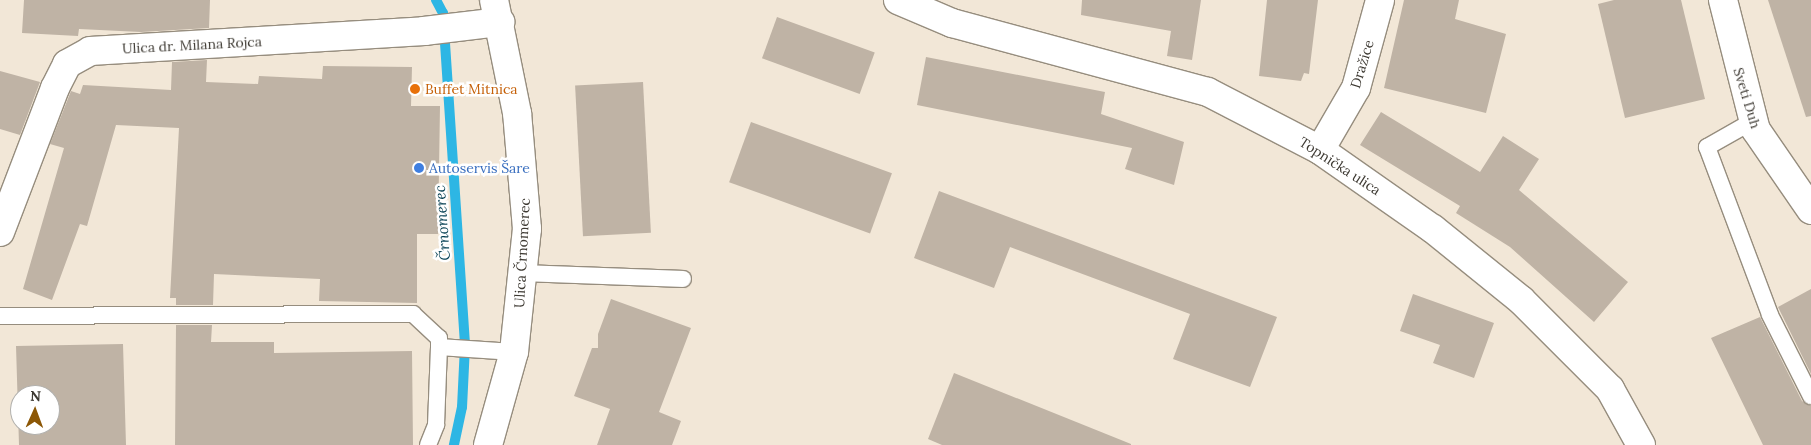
<!DOCTYPE html>
<html>
<head>
<meta charset="utf-8">
<style>
	body { margin:0 }
	#map { position:relative; width:1811px; height:445px; overflow:hidden; background:#f2e7d7; font-family:Lora,serif }
	div>[style] { position:absolute }
	[style*='--x'] { left:calc(var(--x)*1px); top:calc(var(--y)*1px); width:calc(var(--w)*1px); rotate:calc(var(--a)*1deg) }
	.stream>* { height:10px; margin:-5px; padding:0 5px; transform-origin:5px; border-radius:5px; background:#2db6e4 }
	.building>* { inset:0; background:#bfb3a5; transform-origin:0 0 }
	.roads { filter:drop-shadow(1px 0 #968d7e) drop-shadow(-1px 0 #968d7e) drop-shadow(0 1px #968d7e) drop-shadow(0 -1px #968d7e) }
	.lane>* { height:16px; margin:-8px; padding:0 8px; transform-origin:8px; border-radius:8px; background:#fff }
	.street>* { height:28px; margin:-14px; padding:0 14px; transform-origin:14px; border-radius:14px; background:#fff }
	.secondary>* { height:28px; margin:-14px; padding:0 14px; transform-origin:14px; border-radius:14px; background:#fff }
	.dots>* { width:14px; height:14px; translate:-50% -50%; box-sizing:border-box; border:2px solid #fff; border-radius:50% }
	span { translate:-50% -50%; white-space:nowrap; text-align:center; line-height:1.15; -webkit-text-stroke:5px #fff; paint-order:stroke }
	.street-label { font-size:14px; color:#3d3932 }
	.food-label { font-size:14px; color:#c56008 }
	.left { translate:0 -50%; text-align:left }
	.shop-label { font-size:14px; color:#366cbe }
	.water-label { font-size:15px; color:#023d50; font-style:italic }
	.north { position:absolute; left:10px; top:385px; width:50px; height:50px; box-sizing:border-box; background:#fff; border:1px solid #b1b0ad; border-radius:50%; rotate:2deg; font-size:14px; font-weight:700; line-height:20px; text-align:center; color:#3d3932 }
	.north::after { content:''; display:block; margin:auto; width:18px; height:22px; background:#8c5706; clip-path:polygon(50% 0,100% 100%,50% 72%,0 100%) }
</style>
</head>
<body>
<div id="map">
	<div class="stream">
		<div style="--x:436;--y:0;--w:15;--a:62"></div>
		<div style="--x:443;--y:13;--w:334;--a:86.2"></div>
		<div style="--x:465;--y:346;--w:61;--a:92.8"></div>
		<div style="--x:462;--y:407;--w:39;--a:102"></div>
	</div>
	<div class="building">
		<div style="clip-path:polygon(24px 0,210px 0,209px 28px,141px 32px,79px 29px,78px 36px,22px 33px)"></div>
		<div style="clip-path:polygon(1082px 0,1201px 0,1192px 60px,1167px 56px,1171px 31px,1081px 15px)"></div>
		<div style="clip-path:polygon(1267px 0,1318px 0,1309px 74px,1304px 73px,1301px 81px,1259px 76px)"></div>
		<div style="clip-path:polygon(1404px 0,1459px 0,1455px 19px,1506px 34px,1486px 113px,1384px 88px)"></div>
		<div style="clip-path:polygon(1614px 0,1681px 0,1705px 99px,1625px 118px,1598px 4px)"></div>
		<div style="clip-path:polygon(1768px 0,1811px 0,1811px 116px,1806px 117px)"></div>
		<div style="left:777px;top:17px;width:104px;height:44px;rotate:20deg"></div>
		<div style="clip-path:polygon(926px 57px,1105px 92px,1101px 114px,1184px 142px,1174px 185px,1125px 169px,1132px 148px,917px 105px)"></div>
		<div style="clip-path:polygon(207px 60px,206px 82px,258px 84px,259px 76px,322px 79px,323px 66px,412px 67px,411px 106px,440px 106px,438px 234px,417px 234px,417px 303px,319px 301px,320px 279px,214px 274px,213px 305px,176px 305px,176px 298px,170px 298px,179px 128px,116px 125px,87px 226px,80px 224px,52px 300px,23px 289px,64px 148px,50px 144px,71px 91px,80px 94px,83px 85px,171px 90px,172px 62px)"></div>
		<div style="clip-path:polygon(0 71px,40px 82px,20px 135px,0 129px)"></div>
		<div style="left:643px;top:82px;width:151px;height:68px;rotate:87deg"></div>
		<div style="clip-path:polygon(1381px 112px,1480px 172px,1503px 136px,1539px 159px,1519px 190px,1628px 282px,1594px 322px,1510px 247px,1456px 213px,1460px 206px,1360px 145px)"></div>
		<div style="left:751px;top:122px;width:150px;height:64px;rotate:20deg"></div>
		<div style="clip-path:polygon(939px 191px,1277px 317px,1250px 387px,1173px 359px,1190px 314px,1010px 247px,994px 288px,914px 258px)"></div>
		<div style="clip-path:polygon(1811px 289px,1811px 374px,1778px 307px)"></div>
		<div style="clip-path:polygon(1413px 294px,1494px 323px,1474px 378px,1433px 363px,1440px 345px,1400px 331px)"></div>
		<div style="clip-path:polygon(611px 299px,691px 328px,659px 412px,681px 421px,672px 445px,597px 445px,610px 409px,574px 396px,592px 348px,598px 348px,598px 334px)"></div>
		<div style="clip-path:polygon(1760px 317px,1802px 401px,1811px 406px,1811px 445px,1763px 445px,1711px 338px)"></div>
		<div style="clip-path:polygon(176px 325px,212px 325px,211px 342px,274px 342px,274px 353px,412px 351px,413px 445px,175px 445px)"></div>
		<div style="clip-path:polygon(evenodd,123px 344px,126px 445px,19px 445px,16px 346px,123px 344px,20px 395px,50px 395px,50px 425px,20px 425px,20px 395px)"></div>
		<div style="clip-path:polygon(954px 373px,1131px 444px,1131px 445px,942px 445px,928px 439px)"></div>
	</div>
	<div class="roads">
		<div class="lane">
			<div style="--x:1753;--y:121;--w:53;--a:150.5"></div>
			<div style="--x:1707;--y:147;--w:179;--a:69.4"></div>
			<div style="--x:1770;--y:315;--w:91;--a:63.2"></div>
			<div style="--x:523;--y:273;--w:160;--a:2.1"></div>
			<div style="--x:0;--y:316;--w:413;--a:-0.3"></div>
			<div style="--x:413;--y:314;--w:35;--a:43"></div>
			<div style="--x:439;--y:338;--w:9;--a:90"></div>
			<div style="--x:439;--y:347;--w:75;--a:3.8"></div>
			<div style="--x:428;--y:445;--w:22;--a:-68"></div>
			<div style="--x:436;--y:425;--w:78;--a:-87.8"></div>
		</div>
		<div class="street">
			<div style="--x:898;--y:0;--w:59;--a:23.1"></div>
			<div style="--x:952;--y:23;--w:265;--a:15.1"></div>
			<div style="--x:1208;--y:92;--w:126;--a:27.4"></div>
			<div style="--x:1320;--y:150;--w:138;--a:35"></div>
			<div style="--x:1433;--y:229;--w:113;--a:38.9"></div>
			<div style="--x:1521;--y:300;--w:126;--a:45"></div>
			<div style="--x:1610;--y:389;--w:64;--a:61"></div>
			<div style="--x:1320;--y:150;--w:72;--a:-59.9"></div>
			<div style="--x:1356;--y:88;--w:91;--a:-74.7"></div>
			<div style="--x:0;--y:232;--w:154;--a:-69.1"></div>
			<div style="--x:55;--y:88;--w:27;--a:-63"></div>
			<div style="--x:67;--y:64;--w:26;--a:-29"></div>
			<div style="--x:90;--y:51;--w:335;--a:-3.4"></div>
			<div style="--x:424;--y:31;--w:77;--a:-6.8"></div>
		</div>
		<div class="secondary">
			<div style="--x:1723;--y:0;--w:134;--a:75.8"></div>
			<div style="--x:1756;--y:130;--w:97;--a:55.5"></div>
			<div style="--x:488;--y:445;--w:97;--a:-74.4"></div>
			<div style="--x:514;--y:352;--w:124;--a:-84"></div>
			<div style="--x:527;--y:229;--w:116;--a:-94.9"></div>
			<div style="--x:517;--y:113;--w:115;--a:-101.5"></div>
		</div>
	</div>
	<div class="dots">
		<div style="left:415px;top:89px;background:#e8710a"></div>
		<div style="left:419px;top:168px;background:#3f7fe0"></div>
	</div>
	<div class="street-label">
		<span style="left:192px;top:45px;rotate:-3deg">Ulica dr. Milana Rojca</span>
		<span style="left:1362px;top:64px;rotate:-73deg">Dražice</span>
		<span style="left:1747px;top:98px;rotate:73deg">Sveti Duh</span>
		<span style="left:1340px;top:166px;rotate:33deg">Topnička ulica</span>
		<span style="left:522px;top:253px;rotate:-87deg">Ulica Črnomerec</span>
	</div>
	<div class="food-label">
		<span class="left" style="left:425px;top:89px">Buffet Mitnica</span>
	</div>
	<div class="shop-label">
		<span class="left" style="left:429px;top:168px">Autoservis Šare</span>
	</div>
	<div class="water-label">
		<span style="left:442px;top:223px;rotate:-94deg">Črnomerec</span>
	</div>
	<div class="north">N</div>
</div>
</body>
</html>
